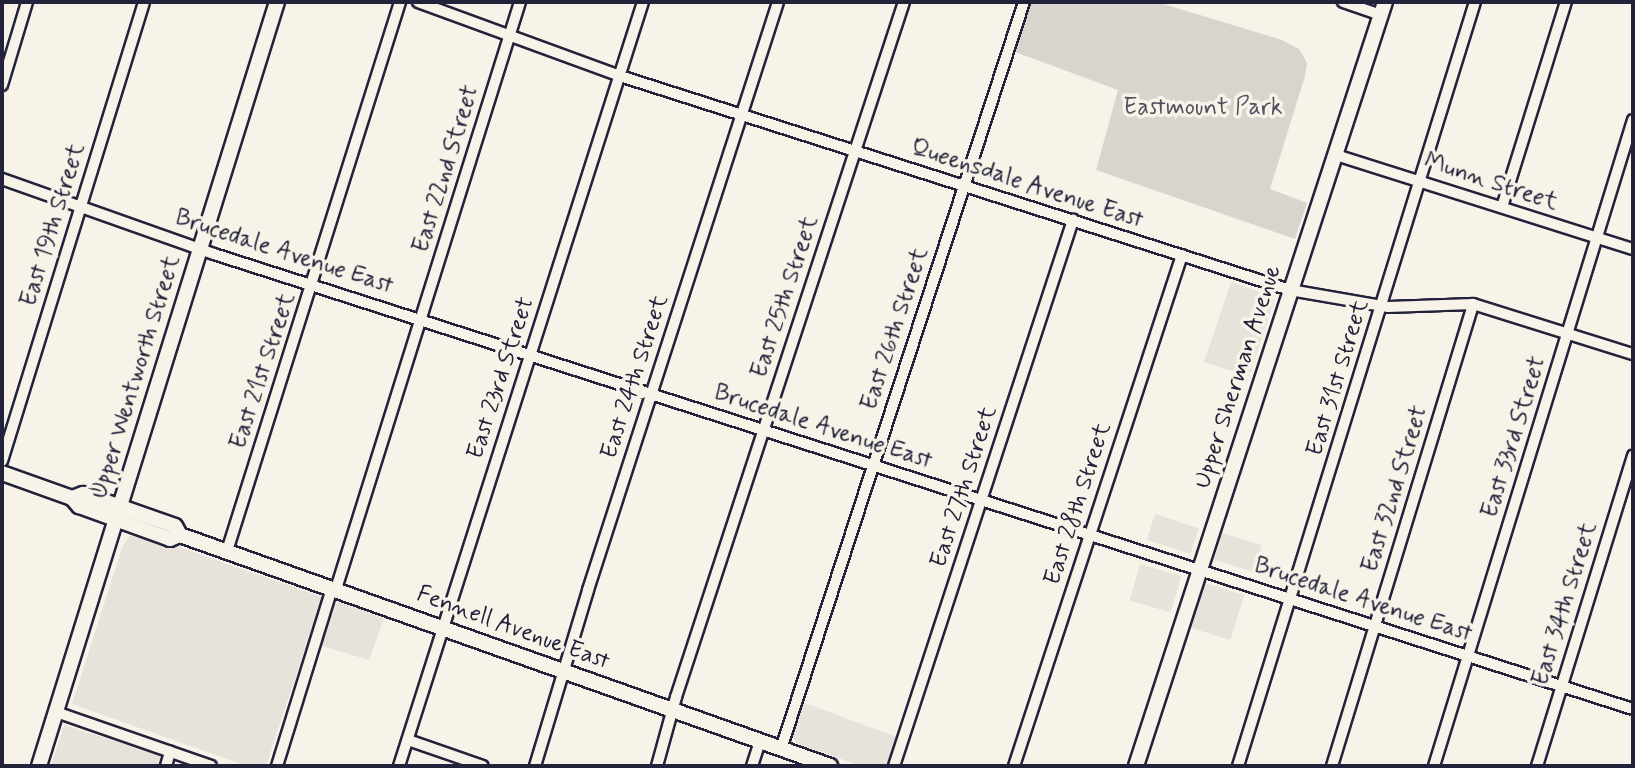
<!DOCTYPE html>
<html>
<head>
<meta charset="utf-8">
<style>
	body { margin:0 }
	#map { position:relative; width:1635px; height:768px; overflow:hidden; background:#f7f3e8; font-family:Mynerve,sans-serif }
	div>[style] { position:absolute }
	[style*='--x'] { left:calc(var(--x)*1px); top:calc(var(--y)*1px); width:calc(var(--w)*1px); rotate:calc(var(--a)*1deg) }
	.built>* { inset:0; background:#e7e3db; transform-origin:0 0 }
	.green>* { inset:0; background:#d8d5cf }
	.roads { filter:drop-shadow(2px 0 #22223b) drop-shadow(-2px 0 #22223b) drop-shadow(0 2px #22223b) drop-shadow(0 -2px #22223b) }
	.minor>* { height:10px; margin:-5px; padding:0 5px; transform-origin:5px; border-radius:5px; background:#f7f3e8 }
	.major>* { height:14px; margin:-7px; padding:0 7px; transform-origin:7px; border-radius:7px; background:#f7f3e8 }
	span { translate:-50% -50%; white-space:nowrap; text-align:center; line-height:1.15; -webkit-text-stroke:7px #f7f3e8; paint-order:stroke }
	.park-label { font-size:24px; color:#504f60 }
	.street-label { font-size:24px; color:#22223b }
	.frame { position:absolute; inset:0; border:4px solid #22223b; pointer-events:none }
</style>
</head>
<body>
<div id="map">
	<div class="built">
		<div style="clip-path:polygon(1231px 282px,1272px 296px,1274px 301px,1249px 377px,1204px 362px)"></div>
		<div style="left:1155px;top:514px;width:46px;height:27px;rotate:18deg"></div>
		<div style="left:1222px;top:533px;width:42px;height:28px;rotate:17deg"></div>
		<div style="clip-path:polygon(142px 534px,322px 597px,266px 766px,247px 766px,72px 704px,122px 548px,129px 536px)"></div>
		<div style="left:1140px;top:564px;width:43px;height:38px;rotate:16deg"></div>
		<div style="left:1205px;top:583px;width:41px;height:47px;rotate:17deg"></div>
		<div style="clip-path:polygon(339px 602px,384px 618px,369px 660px,322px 646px,334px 606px)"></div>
		<div style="clip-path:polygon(802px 702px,897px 737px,887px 766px,861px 766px,796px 743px,791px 733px)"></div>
		<div style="clip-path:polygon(64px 725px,162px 756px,158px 766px,51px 766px)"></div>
	</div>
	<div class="green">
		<div style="clip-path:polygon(1031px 2px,1157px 2px,1282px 40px,1299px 49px,1307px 63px,1305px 76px,1270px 189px,1307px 203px,1295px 239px,1096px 170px,1118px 90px,1015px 52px)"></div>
	</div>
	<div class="roads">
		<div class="minor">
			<div style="--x:418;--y:2;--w:215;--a:20.1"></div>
			<div style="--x:620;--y:76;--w:703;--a:17.71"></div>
			<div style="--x:1290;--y:290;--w:99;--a:9.8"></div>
			<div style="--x:1388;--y:307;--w:85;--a:-2"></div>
			<div style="--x:1473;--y:304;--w:168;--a:17.4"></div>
			<div style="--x:1343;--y:2;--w:39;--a:19"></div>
			<div style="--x:2;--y:85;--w:87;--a:-73.2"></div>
			<div style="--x:1336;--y:155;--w:312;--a:17.6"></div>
			<div style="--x:2;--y:179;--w:225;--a:19.5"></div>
			<div style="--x:214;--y:254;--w:1490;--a:17.78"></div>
			<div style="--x:1502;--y:207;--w:215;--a:-72.7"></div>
			<div style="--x:2;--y:461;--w:480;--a:-72.8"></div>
			<div style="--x:227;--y:551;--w:576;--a:-72.51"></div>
			<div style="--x:336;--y:589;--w:615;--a:-72.6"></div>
			<div style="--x:56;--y:712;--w:164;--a:19.2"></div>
			<div style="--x:408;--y:740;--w:79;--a:19.1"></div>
			<div style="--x:781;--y:749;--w:786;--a:-71.98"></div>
			<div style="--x:166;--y:766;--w:15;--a:-74"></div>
			<div style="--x:277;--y:766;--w:186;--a:-72.8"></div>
			<div style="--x:399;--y:766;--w:802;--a:-72.29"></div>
			<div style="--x:535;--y:766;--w:184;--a:-73.2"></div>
			<div style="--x:588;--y:590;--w:618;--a:-72.09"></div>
			<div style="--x:657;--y:766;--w:72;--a:-74.6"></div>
			<div style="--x:676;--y:697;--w:731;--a:-71.84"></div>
			<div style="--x:752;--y:766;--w:26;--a:-72"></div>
			<div style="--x:894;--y:766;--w:575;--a:-71.85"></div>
			<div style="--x:1014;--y:766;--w:538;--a:-71.8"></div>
			<div style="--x:1238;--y:766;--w:800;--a:-72.77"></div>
			<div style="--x:1332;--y:766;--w:483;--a:-73"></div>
			<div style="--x:1434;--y:766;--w:676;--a:-72.88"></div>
			<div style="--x:1537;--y:766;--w:325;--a:-72.8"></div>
		</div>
		<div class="major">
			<div style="--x:2;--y:473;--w:74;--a:19.7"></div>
			<div style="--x:72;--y:498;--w:11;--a:49"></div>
			<div style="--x:79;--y:506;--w:97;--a:19.9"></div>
			<div style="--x:170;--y:539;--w:11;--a:-22"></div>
			<div style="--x:180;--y:535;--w:690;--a:19.56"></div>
			<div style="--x:72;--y:498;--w:12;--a:-20"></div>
			<div style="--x:83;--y:494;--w:40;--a:18.9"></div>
			<div style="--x:121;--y:507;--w:57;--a:19.4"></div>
			<div style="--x:175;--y:526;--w:10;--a:61"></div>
			<div style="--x:39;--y:766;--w:800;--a:-72.7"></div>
			<div style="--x:1136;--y:766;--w:804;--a:-71.95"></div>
		</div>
	</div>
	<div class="park-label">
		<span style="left:1203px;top:108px">Eastmount Park</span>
	</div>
	<div class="street-label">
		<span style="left:446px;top:169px;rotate:-73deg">East 22nd Street</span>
		<span style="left:1491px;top:182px;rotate:18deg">Munn Street</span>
		<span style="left:1027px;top:184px;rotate:18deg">Queensdale Avenue East</span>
		<span style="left:53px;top:225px;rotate:-73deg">East 19th Street</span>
		<span style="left:284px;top:252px;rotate:18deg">Brucedale Avenue East</span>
		<span style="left:785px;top:297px;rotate:-72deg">East 25th Street</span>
		<span style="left:895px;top:329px;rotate:-72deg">East 26th Street</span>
		<span style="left:263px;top:371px;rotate:-72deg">East 21st Street</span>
		<span style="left:136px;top:377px;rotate:-73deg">Upper Wentworth Street</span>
		<span style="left:635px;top:377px;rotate:-72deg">East 24th Street</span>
		<span style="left:1238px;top:377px;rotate:-72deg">Upper Sherman Avenue</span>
		<span style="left:501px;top:378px;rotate:-72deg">East 23rd Street</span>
		<span style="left:1338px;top:378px;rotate:-73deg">East 31st Street</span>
		<span style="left:823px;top:427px;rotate:18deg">Brucedale Avenue East</span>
		<span style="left:1514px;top:437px;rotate:-73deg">East 33rd Street</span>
		<span style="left:964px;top:487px;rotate:-72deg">East 27th Street</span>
		<span style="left:1395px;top:489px;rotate:-73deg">East 32nd Street</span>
		<span style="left:1078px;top:504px;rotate:-72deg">East 28th Street</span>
		<span style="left:1363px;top:600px;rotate:18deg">Brucedale Avenue East</span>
		<span style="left:1565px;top:604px;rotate:-73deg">East 34th Street</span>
		<span style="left:513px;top:628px;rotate:20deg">Fennell Avenue East</span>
	</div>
	<div class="frame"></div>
</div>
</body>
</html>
